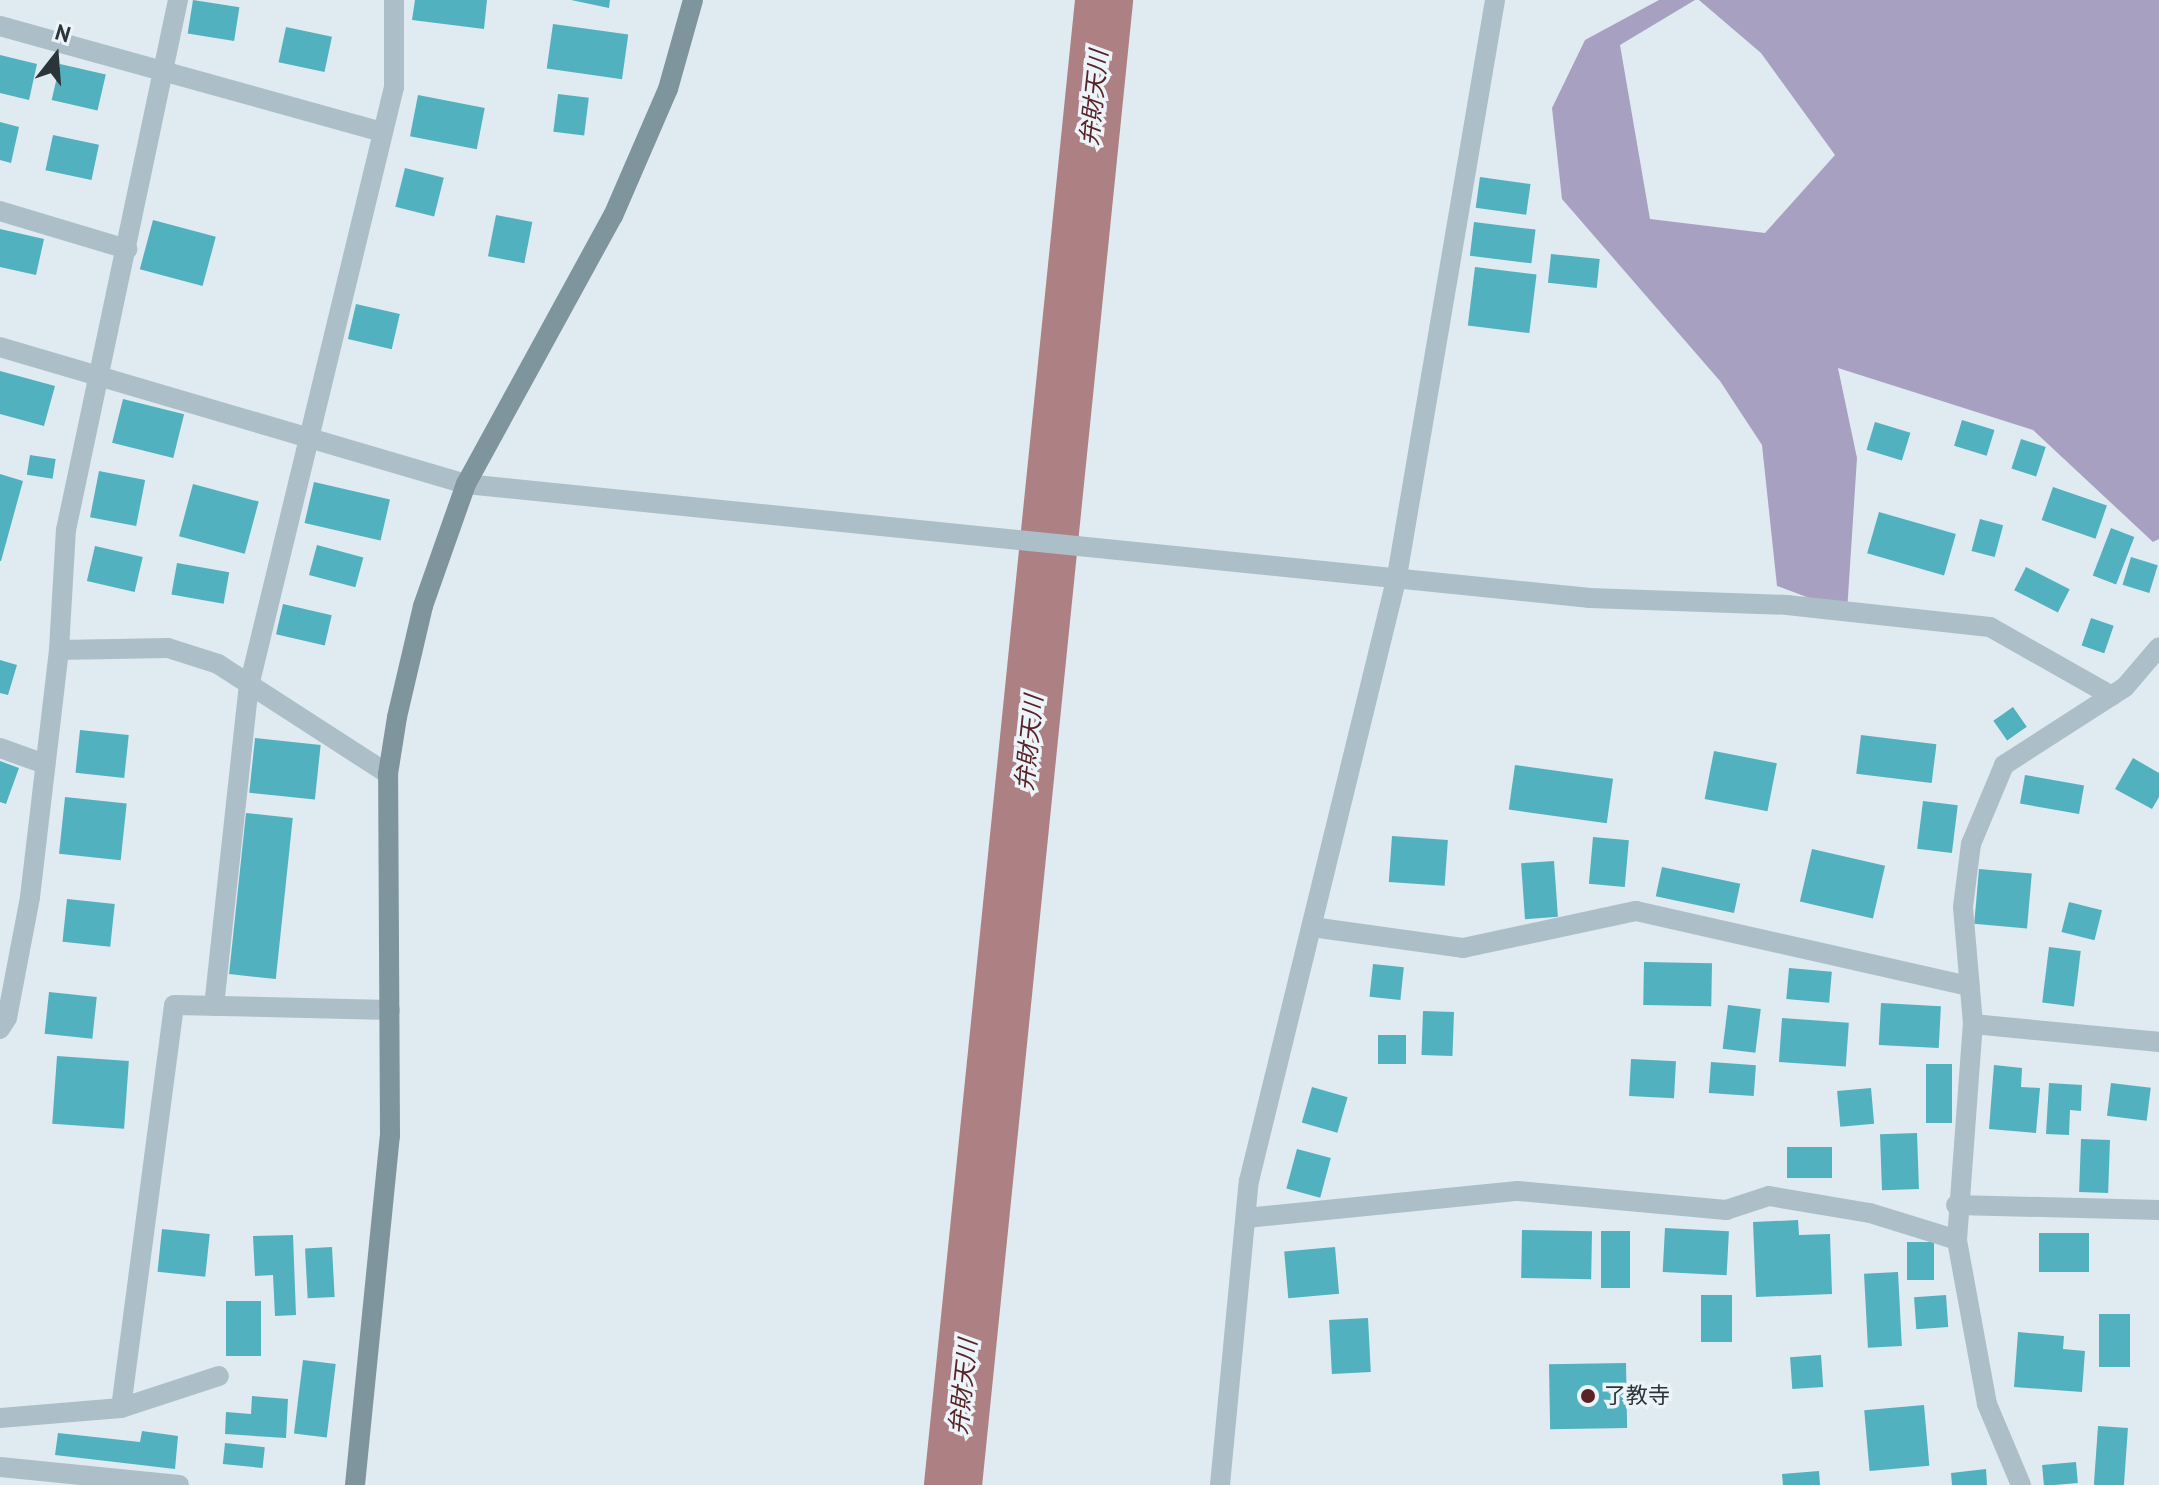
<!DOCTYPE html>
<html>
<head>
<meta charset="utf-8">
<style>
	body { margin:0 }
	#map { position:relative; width:2159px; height:1485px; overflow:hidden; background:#e0eaf1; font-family:"PT Sans","Noto Sans JP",sans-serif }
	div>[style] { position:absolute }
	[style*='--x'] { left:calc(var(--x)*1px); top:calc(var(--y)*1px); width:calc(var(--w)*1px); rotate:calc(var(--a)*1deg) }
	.green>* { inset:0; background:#a7a0c0 }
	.river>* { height:58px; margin:-29px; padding:0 29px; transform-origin:29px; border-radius:29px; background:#ad8084 }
	.building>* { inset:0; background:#52b1be; transform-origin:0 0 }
	.street>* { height:20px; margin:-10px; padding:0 10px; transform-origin:10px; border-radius:10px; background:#acbfc9 }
	.secondary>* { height:20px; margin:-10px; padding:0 10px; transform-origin:10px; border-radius:10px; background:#7e959d }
	.dots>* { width:22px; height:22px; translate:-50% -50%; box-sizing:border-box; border:4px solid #ecf4f9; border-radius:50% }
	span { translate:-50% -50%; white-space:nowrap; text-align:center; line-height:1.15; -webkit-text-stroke:7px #ecf4f9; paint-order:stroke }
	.poi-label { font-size:22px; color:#2b3538 }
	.left { translate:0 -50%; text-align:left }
	.water-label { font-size:24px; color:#572326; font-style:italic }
	.north { position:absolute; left:16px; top:16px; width:80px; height:80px; -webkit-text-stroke:6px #ecf4f9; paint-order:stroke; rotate:17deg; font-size:22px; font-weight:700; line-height:32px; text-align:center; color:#2b3538 }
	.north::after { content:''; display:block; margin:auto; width:28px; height:36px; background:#2b3538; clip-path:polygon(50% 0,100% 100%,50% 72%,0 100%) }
</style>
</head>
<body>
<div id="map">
	<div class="green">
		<div style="clip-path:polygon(1659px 0,1695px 0,1620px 45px,1650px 219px,1765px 233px,1835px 155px,1761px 53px,1699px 0,2159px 0,2159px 539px,2153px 542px,2033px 430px,1838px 368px,1857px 458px,1847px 612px,1777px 586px,1762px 445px,1720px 381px,1562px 199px,1552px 108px,1585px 40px)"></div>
	</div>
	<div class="river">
		<div style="--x:953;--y:1485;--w:1493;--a:-84.19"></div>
	</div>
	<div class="building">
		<div style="left:193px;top:0;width:47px;height:34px;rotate:9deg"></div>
		<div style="clip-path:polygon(415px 0,487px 0,484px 29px,412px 20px)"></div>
		<div style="clip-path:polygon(571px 0,610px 0,609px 8px)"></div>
		<div style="left:553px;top:24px;width:76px;height:45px;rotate:8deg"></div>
		<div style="left:286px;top:27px;width:47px;height:36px;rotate:12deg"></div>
		<div style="clip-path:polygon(0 55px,37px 64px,29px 100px,0 93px)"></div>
		<div style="left:60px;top:64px;width:47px;height:37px;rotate:13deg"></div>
		<div style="left:558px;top:94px;width:31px;height:38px;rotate:7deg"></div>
		<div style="left:418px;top:95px;width:68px;height:42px;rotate:11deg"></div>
		<div style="clip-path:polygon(0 122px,19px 127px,11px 163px,0 160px)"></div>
		<div style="left:53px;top:135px;width:47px;height:36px;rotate:12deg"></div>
		<div style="left:405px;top:168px;width:40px;height:40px;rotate:14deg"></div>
		<div style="left:1480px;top:177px;width:51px;height:31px;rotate:8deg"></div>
		<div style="left:496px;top:215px;width:37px;height:42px;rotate:11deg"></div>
		<div style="left:153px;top:220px;width:65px;height:51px;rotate:15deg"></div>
		<div style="left:1474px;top:222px;width:62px;height:34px;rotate:7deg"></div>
		<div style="clip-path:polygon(0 229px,44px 239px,36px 275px,0 267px)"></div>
		<div style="left:1551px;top:254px;width:49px;height:29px;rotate:6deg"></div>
		<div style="left:1475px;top:267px;width:62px;height:59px;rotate:7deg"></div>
		<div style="left:356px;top:304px;width:45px;height:36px;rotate:13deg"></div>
		<div style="clip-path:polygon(0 371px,55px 386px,44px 426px,0 414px)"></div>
		<div style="left:123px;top:399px;width:63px;height:45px;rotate:14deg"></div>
		<div style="left:1962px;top:420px;width:34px;height:27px;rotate:17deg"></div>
		<div style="left:1875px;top:422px;width:37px;height:29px;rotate:17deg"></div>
		<div style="left:2021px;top:439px;width:26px;height:31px;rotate:18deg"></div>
		<div style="left:30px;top:455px;width:26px;height:20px;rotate:9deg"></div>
		<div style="left:99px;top:471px;width:47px;height:47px;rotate:11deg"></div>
		<div style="clip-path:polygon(0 474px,23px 481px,1px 561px,0 561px)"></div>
		<div style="left:314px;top:482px;width:78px;height:42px;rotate:13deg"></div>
		<div style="left:193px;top:484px;width:68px;height:54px;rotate:15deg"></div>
		<div style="left:2053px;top:487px;width:57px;height:35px;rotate:19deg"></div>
		<div style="left:1879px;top:512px;width:80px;height:43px;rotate:16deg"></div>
		<div style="left:1980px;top:519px;width:24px;height:33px;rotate:15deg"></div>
		<div style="left:2111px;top:528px;width:25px;height:51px;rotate:21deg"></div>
		<div style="left:317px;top:545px;width:48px;height:31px;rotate:15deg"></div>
		<div style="left:95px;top:546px;width:49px;height:36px;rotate:13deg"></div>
		<div style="left:2131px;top:557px;width:28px;height:29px;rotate:17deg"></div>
		<div style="left:177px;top:563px;width:53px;height:32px;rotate:10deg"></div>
		<div style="left:2026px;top:567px;width:49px;height:26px;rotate:27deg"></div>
		<div style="left:283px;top:604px;width:50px;height:31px;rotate:13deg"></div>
		<div style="left:2091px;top:618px;width:24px;height:29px;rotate:19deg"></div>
		<div style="clip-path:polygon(0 660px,17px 665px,8px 695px,0 693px)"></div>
		<div style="left:2013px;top:707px;width:24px;height:24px;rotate:55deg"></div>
		<div style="left:80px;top:730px;width:49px;height:43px;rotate:6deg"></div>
		<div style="left:1861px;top:735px;width:76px;height:39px;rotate:7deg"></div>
		<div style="left:255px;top:738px;width:66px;height:55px;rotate:6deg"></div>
		<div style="left:1714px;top:751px;width:64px;height:49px;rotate:11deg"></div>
		<div style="clip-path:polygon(2133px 758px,2159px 773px,2159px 797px,2152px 809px,2115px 789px)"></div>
		<div style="clip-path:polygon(0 761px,19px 768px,6px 804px,0 802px)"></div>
		<div style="left:1515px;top:765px;width:99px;height:45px;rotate:8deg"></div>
		<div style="left:2025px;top:775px;width:60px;height:29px;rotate:10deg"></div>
		<div style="left:65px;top:797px;width:62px;height:57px;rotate:6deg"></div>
		<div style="left:1923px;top:801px;width:35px;height:48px;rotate:7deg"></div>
		<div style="left:246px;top:813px;width:47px;height:162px;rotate:6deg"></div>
		<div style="left:1392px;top:836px;width:56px;height:46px;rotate:4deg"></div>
		<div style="left:1593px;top:837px;width:36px;height:47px;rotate:5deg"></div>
		<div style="left:1812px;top:849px;width:75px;height:54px;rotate:13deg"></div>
		<div style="left:1554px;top:861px;width:56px;height:33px;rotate:86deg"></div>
		<div style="left:1662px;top:867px;width:80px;height:30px;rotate:12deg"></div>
		<div style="left:1979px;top:869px;width:53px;height:55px;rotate:5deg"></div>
		<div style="left:67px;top:899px;width:48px;height:43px;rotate:6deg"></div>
		<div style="left:2069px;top:902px;width:34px;height:31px;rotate:14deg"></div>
		<div style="left:2049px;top:947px;width:32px;height:56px;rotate:7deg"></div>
		<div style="left:1644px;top:962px;width:68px;height:43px;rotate:1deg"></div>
		<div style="left:1373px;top:964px;width:31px;height:33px;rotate:6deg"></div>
		<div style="left:1789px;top:968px;width:43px;height:31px;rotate:5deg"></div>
		<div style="left:49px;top:992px;width:48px;height:42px;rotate:6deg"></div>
		<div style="left:1881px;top:1003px;width:60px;height:42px;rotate:3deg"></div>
		<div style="left:1728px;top:1005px;width:33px;height:44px;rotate:7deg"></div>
		<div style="left:1423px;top:1011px;width:31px;height:44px;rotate:2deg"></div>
		<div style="left:1782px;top:1018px;width:67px;height:44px;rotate:4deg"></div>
		<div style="left:1378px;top:1035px;width:28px;height:29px"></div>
		<div style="left:57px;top:1056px;width:72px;height:68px;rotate:4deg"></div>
		<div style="left:1631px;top:1059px;width:45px;height:37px;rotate:3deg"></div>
		<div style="left:1711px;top:1062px;width:45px;height:31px;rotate:4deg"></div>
		<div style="left:1926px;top:1064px;width:26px;height:59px"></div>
		<div style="clip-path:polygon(1994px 1065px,2022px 1068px,2021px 1087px,2040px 1088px,2036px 1133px,1989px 1129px)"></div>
		<div style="clip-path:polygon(2049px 1083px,2082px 1085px,2081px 1111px,2070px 1110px,2069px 1135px,2046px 1134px)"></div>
		<div style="left:2111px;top:1083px;width:40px;height:33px;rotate:7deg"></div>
		<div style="left:1312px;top:1087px;width:37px;height:37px;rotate:16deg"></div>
		<div style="left:1871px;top:1088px;width:36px;height:34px;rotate:85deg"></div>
		<div style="left:1917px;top:1133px;width:56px;height:37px;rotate:88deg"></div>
		<div style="left:2081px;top:1139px;width:29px;height:53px;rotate:2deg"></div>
		<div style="left:1787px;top:1147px;width:45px;height:31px"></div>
		<div style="left:1297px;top:1149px;width:35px;height:41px;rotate:15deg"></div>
		<div style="clip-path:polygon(1798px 1220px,1799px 1235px,1830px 1234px,1832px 1294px,1756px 1297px,1753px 1222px)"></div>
		<div style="left:1665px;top:1228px;width:64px;height:44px;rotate:3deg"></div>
		<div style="left:162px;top:1229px;width:48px;height:43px;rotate:6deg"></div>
		<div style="left:1522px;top:1230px;width:70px;height:48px;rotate:1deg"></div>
		<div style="left:1601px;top:1231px;width:29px;height:57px"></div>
		<div style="left:2039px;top:1233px;width:50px;height:39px"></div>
		<div style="clip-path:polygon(293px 1235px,296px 1315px,275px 1316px,273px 1275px,255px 1276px,253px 1236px)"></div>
		<div style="left:1907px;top:1242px;width:27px;height:38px"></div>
		<div style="left:332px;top:1247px;width:50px;height:27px;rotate:87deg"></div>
		<div style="left:1335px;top:1247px;width:47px;height:51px;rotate:85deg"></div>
		<div style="left:1898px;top:1272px;width:74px;height:34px;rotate:87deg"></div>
		<div style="left:1701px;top:1295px;width:31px;height:47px"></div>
		<div style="left:1946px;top:1295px;width:32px;height:32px;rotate:86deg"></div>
		<div style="left:226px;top:1301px;width:35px;height:55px"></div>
		<div style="left:2099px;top:1314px;width:31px;height:53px"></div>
		<div style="left:1368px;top:1318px;width:54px;height:39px;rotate:87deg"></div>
		<div style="clip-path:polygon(2018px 1332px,2064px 1336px,2063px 1349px,2085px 1351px,2082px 1392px,2014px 1387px)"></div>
		<div style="left:1821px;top:1355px;width:32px;height:31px;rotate:86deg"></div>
		<div style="left:303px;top:1360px;width:33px;height:74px;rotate:7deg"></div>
		<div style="left:1626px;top:1363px;width:65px;height:77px;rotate:89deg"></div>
		<div style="clip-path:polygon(252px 1396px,288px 1399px,286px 1438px,225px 1434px,226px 1412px,251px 1414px)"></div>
		<div style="left:1924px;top:1405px;width:61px;height:60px;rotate:85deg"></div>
		<div style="left:2098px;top:1426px;width:30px;height:59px;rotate:4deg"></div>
		<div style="clip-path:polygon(142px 1431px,178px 1436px,175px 1469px,55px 1455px,58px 1433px,140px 1442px)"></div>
		<div style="left:225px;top:1443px;width:40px;height:21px;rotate:6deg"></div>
		<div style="left:2076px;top:1462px;width:21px;height:34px;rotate:85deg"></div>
		<div style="clip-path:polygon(1986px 1469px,1987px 1485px,1952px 1485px,1951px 1473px)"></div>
		<div style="clip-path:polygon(1819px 1471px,1820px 1485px,1783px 1485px,1782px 1474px)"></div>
	</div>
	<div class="street">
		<div style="--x:0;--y:26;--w:396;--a:15.5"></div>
		<div style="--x:0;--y:211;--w:133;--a:16.7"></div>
		<div style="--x:0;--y:347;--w:486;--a:16.4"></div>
		<div style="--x:466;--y:484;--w:1130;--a:5.79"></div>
		<div style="--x:1590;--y:598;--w:197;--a:2"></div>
		<div style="--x:1787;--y:605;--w:204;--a:6.2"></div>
		<div style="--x:1990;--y:627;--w:140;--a:29.5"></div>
		<div style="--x:59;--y:650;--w:109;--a:-1.1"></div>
		<div style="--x:168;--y:648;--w:52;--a:17.7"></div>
		<div style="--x:218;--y:664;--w:202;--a:32.9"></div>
		<div style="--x:0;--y:748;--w:48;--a:19.6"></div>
		<div style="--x:1312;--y:927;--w:152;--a:7.9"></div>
		<div style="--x:1463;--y:948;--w:177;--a:-12.1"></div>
		<div style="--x:1636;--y:911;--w:342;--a:12.7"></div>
		<div style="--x:214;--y:1006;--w:322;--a:-83.8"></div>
		<div style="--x:249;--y:686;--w:616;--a:-76.39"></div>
		<div style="--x:394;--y:87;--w:87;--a:-90"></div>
		<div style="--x:1973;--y:1024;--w:187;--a:5.5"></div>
		<div style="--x:0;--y:1029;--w:13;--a:-58"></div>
		<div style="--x:7;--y:1018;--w:123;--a:-79.2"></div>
		<div style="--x:30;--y:897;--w:249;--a:-83.3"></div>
		<div style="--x:59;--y:650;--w:120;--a:-86.7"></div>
		<div style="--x:66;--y:530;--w:542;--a:-78.07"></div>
		<div style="--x:1956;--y:1205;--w:203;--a:1.4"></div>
		<div style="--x:1246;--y:1218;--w:273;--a:-5.7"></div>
		<div style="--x:1518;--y:1191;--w:209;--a:5.2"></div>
		<div style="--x:1726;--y:1210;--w:45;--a:-18"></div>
		<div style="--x:1769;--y:1196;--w:102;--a:9.6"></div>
		<div style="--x:1870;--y:1213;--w:91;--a:17.2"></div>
		<div style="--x:121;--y:1408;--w:406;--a:-82.5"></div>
		<div style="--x:174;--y:1005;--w:216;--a:1.3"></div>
		<div style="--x:0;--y:1418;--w:121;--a:-4.7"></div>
		<div style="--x:121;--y:1408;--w:103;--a:-18.1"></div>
		<div style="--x:0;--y:1467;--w:180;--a:5.7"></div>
		<div style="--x:1220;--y:1485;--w:305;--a:-84.6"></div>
		<div style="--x:1249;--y:1181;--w:623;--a:-76.25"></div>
		<div style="--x:1397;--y:576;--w:584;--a:-80.34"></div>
		<div style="--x:2021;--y:1485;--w:88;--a:-112.8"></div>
		<div style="--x:1987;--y:1404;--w:167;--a:-100.4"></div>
		<div style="--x:1957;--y:1240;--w:217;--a:-85.8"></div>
		<div style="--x:1973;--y:1024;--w:117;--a:-94.9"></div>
		<div style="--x:1963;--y:907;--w:64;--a:-82.8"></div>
		<div style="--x:1971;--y:844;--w:86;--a:-67.3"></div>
		<div style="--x:2004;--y:765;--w:144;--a:-32.8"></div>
		<div style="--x:2125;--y:687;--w:52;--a:-49.6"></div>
	</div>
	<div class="secondary">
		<div style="--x:355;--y:1485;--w:351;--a:-84.3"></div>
		<div style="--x:390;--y:1136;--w:362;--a:-90.3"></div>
		<div style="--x:388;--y:774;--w:58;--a:-81"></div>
		<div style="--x:397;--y:717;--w:114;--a:-76.8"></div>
		<div style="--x:423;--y:606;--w:129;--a:-70.6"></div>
		<div style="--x:466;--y:484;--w:306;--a:-61.3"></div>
		<div style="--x:613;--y:216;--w:138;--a:-66.6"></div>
		<div style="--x:668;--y:89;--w:92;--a:-74.3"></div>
	</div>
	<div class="dots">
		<div style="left:1588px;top:1396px;background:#572326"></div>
	</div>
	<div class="poi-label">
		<span class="left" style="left:1604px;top:1396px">了教寺</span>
	</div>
	<div class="water-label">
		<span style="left:1094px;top:98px;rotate:-84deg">弁財天川</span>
		<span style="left:1029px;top:743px;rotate:-84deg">弁財天川</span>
		<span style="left:963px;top:1387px;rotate:-84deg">弁財天川</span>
	</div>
	<div class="north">N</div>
</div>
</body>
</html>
